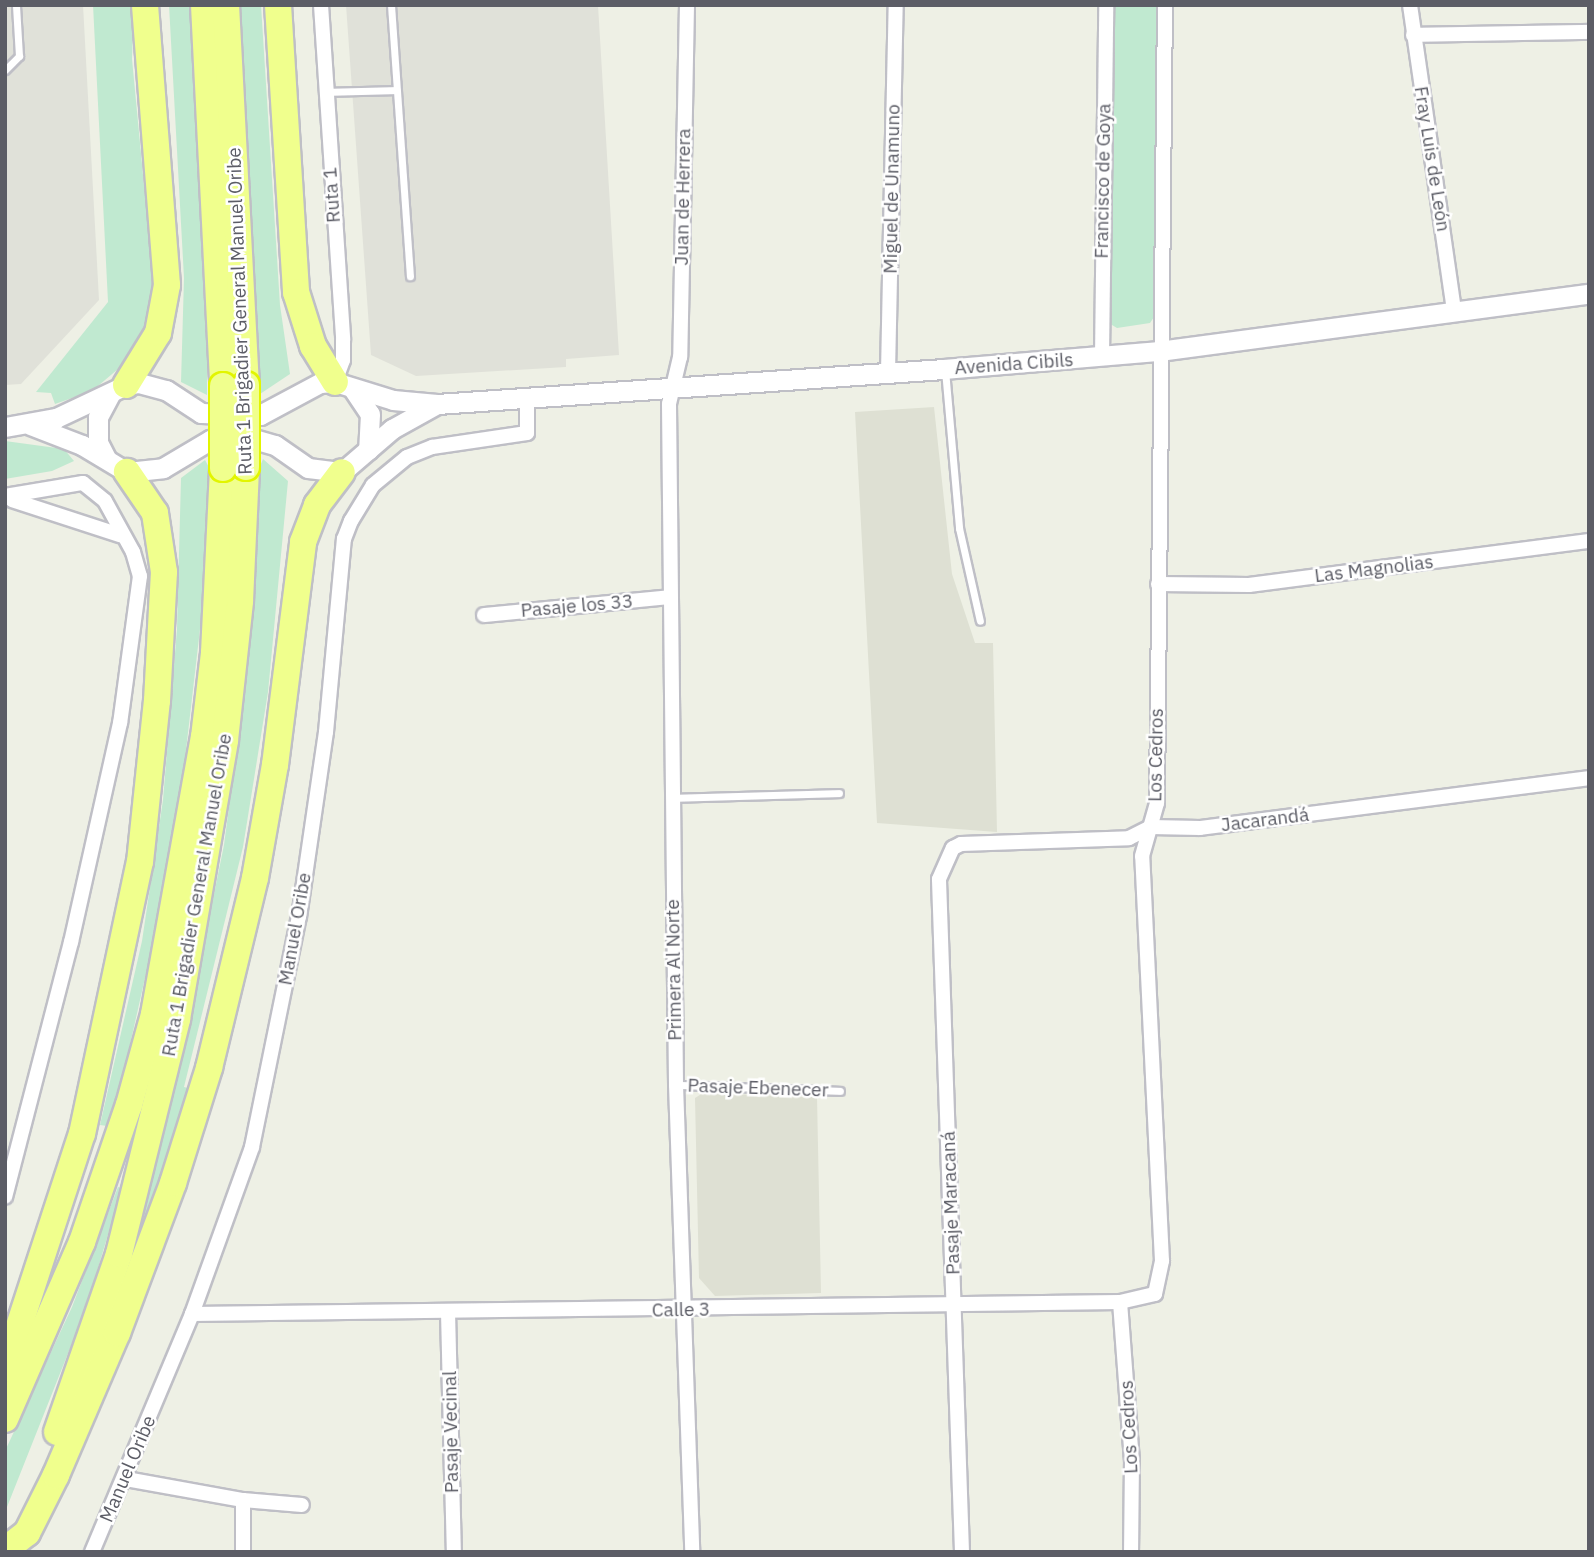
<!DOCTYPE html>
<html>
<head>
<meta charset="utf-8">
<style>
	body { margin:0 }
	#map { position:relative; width:1594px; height:1557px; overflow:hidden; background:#eef0e5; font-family:"IBM Plex Sans",sans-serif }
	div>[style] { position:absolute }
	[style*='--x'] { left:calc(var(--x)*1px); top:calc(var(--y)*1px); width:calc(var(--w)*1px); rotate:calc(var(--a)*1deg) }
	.industrial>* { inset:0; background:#e0e1d9 }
	.education>* { inset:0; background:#dee0d3 }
	.green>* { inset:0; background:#c0e9d0 }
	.roads { filter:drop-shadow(2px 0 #bfbfc6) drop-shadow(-2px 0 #bfbfc6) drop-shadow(0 2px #bfbfc6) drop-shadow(0 -2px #bfbfc6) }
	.lane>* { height:7px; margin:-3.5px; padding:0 3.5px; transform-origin:3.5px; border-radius:3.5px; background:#fff }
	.street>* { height:14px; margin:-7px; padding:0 7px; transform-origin:7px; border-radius:7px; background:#fff }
	.secondary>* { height:19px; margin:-9.5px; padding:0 9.5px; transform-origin:9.5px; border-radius:9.5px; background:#fff }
	.highway>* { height:26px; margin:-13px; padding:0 13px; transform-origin:13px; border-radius:13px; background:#f0ff8d }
	.bridges { filter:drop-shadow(2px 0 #e2f500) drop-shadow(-2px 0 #e2f500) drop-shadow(0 2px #e2f500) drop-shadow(0 -2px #e2f500) }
	.highway-bridge>* { height:26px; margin:-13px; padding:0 13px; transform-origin:13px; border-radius:13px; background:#f0ff8d }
	span { translate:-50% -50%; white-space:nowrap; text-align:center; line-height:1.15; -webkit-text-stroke:5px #fff; paint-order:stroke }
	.street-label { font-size:19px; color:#5c5d66 }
	.frame { position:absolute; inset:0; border:7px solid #5c5d66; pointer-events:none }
</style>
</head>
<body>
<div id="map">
	<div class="industrial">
		<div style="clip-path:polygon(5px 5px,83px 5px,99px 300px,21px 384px,5px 385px)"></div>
		<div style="clip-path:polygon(346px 5px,598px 5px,619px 355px,566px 359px,566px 367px,416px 376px,371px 355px)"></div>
	</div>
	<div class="education">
		<div style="clip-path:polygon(934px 407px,952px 574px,975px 643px,993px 643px,997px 832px,877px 823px,855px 412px)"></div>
		<div style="clip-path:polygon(703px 1093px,817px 1097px,821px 1293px,715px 1296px,699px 1278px,695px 1098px)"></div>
	</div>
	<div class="green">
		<div style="clip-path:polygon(93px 5px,134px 5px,132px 59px,154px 290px,145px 330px,124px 364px,92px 391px,55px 404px,51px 393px,36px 392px,108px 302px)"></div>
		<div style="clip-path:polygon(169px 5px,190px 5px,207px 277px,207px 395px,181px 382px,184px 278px)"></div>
		<div style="clip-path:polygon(240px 5px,261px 5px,280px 305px,290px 374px,260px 394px)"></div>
		<div style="clip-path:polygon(1113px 5px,1161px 5px,1154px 317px,1150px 323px,1117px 328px,1107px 322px)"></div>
		<div style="clip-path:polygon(5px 441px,64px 449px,74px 461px,52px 471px,5px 479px)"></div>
		<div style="clip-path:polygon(263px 459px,288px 481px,268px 692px,243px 847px,184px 1087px,192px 1089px,146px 1231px,121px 1289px,176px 1080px,224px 845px,248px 664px,258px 471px)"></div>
		<div style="clip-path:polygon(205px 460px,211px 471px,205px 586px,175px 845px,122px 1080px,107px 1126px,100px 1125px,142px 941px,163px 800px,177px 629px,181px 478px)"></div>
		<div style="clip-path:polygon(118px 1187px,122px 1188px,86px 1308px,5px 1512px,5px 1451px,72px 1307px)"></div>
	</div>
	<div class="roads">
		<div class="lane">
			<div style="--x:391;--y:5;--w:272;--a:86"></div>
			<div style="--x:5;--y:70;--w:20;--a:-45"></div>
			<div style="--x:19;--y:56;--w:51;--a:-93.4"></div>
			<div style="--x:326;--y:92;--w:70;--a:-1.6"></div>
			<div style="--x:945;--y:370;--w:159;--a:84.9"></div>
			<div style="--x:959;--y:528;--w:95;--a:77.3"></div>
			<div style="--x:672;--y:798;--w:167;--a:-1.7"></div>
			<div style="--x:677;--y:1085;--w:163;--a:2.1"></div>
		</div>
		<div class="street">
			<div style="--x:321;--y:5;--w:336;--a:86.2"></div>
			<div style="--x:343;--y:340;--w:20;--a:90"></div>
			<div style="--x:343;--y:360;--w:23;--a:110"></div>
			<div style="--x:687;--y:5;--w:352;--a:91.1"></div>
			<div style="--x:680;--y:357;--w:48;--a:103.2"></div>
			<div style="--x:669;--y:404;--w:681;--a:89.41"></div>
			<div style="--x:676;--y:1085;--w:467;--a:88"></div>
			<div style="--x:1410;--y:5;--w:310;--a:81.8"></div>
			<div style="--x:1413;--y:35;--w:176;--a:-1"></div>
			<div style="--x:1102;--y:357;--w:352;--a:-89.3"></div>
			<div style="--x:888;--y:372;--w:367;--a:-88.8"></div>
			<div style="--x:5;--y:496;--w:79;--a:-9.5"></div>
			<div style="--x:83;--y:483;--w:28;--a:39"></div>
			<div style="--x:105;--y:501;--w:58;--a:61.2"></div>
			<div style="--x:133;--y:552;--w:25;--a:74"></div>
			<div style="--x:140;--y:576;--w:148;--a:97.7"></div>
			<div style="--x:120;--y:723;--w:224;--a:102.6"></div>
			<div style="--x:71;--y:942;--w:263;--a:104.5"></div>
			<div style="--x:12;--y:500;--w:114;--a:18"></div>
			<div style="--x:1158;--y:584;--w:91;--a:0.6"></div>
			<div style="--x:1249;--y:585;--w:343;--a:-7.4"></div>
			<div style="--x:484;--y:615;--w:187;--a:-5.5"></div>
			<div style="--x:1120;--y:1302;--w:158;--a:85.7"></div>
			<div style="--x:1132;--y:1460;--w:92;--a:90.6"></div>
			<div style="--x:448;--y:1312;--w:240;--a:88.6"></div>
			<div style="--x:192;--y:1314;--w:928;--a:-0.74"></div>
			<div style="--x:1120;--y:1302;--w:36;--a:-13"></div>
			<div style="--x:1155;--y:1294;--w:34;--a:-78"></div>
			<div style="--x:1162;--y:1261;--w:405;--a:-92.8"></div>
			<div style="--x:1142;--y:856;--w:55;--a:-74.2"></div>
			<div style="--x:1157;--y:803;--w:798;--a:-89.43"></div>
			<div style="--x:126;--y:1479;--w:119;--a:10.2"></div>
			<div style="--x:243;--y:1500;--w:52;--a:90"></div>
			<div style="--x:243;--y:1500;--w:59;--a:4.8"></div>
			<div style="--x:92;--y:1552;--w:258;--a:-67.2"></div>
			<div style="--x:192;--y:1314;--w:177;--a:-70.2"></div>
			<div style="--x:252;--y:1147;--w:235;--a:-78.5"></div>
			<div style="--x:299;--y:917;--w:187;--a:-81.7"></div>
			<div style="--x:326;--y:732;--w:194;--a:-84.7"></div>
			<div style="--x:344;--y:539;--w:19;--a:-69"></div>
			<div style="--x:351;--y:521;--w:42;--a:-58.6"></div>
			<div style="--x:373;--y:485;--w:44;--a:-39.5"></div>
			<div style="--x:407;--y:457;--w:27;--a:-22"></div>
			<div style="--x:432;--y:447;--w:96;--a:-8.4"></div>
			<div style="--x:527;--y:433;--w:35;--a:-90"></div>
			<div style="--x:962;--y:1552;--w:673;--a:-91.96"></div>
			<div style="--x:939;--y:879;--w:34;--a:-66"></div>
			<div style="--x:953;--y:848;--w:9;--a:-27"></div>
			<div style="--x:961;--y:844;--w:168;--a:-2"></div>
			<div style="--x:1129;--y:838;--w:25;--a:-27"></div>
			<div style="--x:1151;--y:827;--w:49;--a:1.2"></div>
			<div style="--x:1200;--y:828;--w:392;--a:-7.3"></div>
		</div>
		<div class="secondary">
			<div style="--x:353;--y:389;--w:30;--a:56"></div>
			<div style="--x:370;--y:414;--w:36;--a:93"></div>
			<div style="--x:30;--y:425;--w:56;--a:21"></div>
			<div style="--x:82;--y:445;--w:52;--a:31"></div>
			<div style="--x:127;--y:472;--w:36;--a:-6"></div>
			<div style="--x:163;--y:468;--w:55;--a:-30.8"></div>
			<div style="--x:210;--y:440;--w:40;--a:-2.9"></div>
			<div style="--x:250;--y:438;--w:26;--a:16"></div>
			<div style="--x:275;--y:445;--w:40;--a:34.9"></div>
			<div style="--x:308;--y:468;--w:34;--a:7"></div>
			<div style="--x:342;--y:472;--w:66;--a:-40.7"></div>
			<div style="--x:392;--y:429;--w:51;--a:-29.1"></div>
			<div style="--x:5;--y:427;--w:52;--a:-10"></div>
			<div style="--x:56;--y:418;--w:77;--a:-25.2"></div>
			<div style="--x:126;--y:385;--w:13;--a:-9"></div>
			<div style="--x:139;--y:383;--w:28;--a:15"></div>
			<div style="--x:166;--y:390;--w:42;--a:33.3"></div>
			<div style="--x:201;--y:413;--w:59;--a:1.9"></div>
			<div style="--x:260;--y:415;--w:68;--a:-28.1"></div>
			<div style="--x:320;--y:383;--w:15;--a:-4"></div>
			<div style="--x:335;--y:382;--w:61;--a:17.2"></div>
			<div style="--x:393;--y:400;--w:44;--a:5.2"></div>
			<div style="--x:437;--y:404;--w:508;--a:-3.95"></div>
			<div style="--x:944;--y:369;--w:216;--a:-4.8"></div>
			<div style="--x:1159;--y:351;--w:434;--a:-7.6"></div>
			<div style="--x:106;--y:458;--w:18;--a:-117"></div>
			<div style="--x:98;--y:442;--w:25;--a:-90"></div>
			<div style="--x:98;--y:417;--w:26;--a:-62"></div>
		</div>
		<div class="highway">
			<div style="--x:204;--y:5;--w:381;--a:87.1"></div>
			<div style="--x:226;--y:5;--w:381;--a:87"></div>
			<div style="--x:278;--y:5;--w:288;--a:86.4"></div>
			<div style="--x:296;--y:292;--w:57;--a:72.5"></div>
			<div style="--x:313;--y:346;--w:42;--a:58.6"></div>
			<div style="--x:126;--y:385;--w:61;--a:-58.4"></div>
			<div style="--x:158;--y:333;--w:49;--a:-79.4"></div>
			<div style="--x:167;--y:285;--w:281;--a:-94.5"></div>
			<div style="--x:5;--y:1369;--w:247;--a:-71.9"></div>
			<div style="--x:82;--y:1134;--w:278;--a:-78"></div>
			<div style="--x:140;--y:862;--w:162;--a:-84"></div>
			<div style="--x:157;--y:701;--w:129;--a:-86.9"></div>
			<div style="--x:164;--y:572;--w:60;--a:-98.7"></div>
			<div style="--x:155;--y:513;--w:50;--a:-124.3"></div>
			<div style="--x:5;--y:1419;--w:193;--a:-66.5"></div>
			<div style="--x:82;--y:1242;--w:145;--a:-71.1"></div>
			<div style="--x:129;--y:1105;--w:94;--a:-74.6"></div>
			<div style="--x:154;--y:1014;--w:281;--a:-79.8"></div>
			<div style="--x:204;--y:737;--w:85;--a:-83.2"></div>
			<div style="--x:214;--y:653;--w:185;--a:-87.2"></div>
			<div style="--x:57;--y:1432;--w:188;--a:-70.8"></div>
			<div style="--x:119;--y:1254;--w:242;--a:-76.1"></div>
			<div style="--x:177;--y:1019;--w:283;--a:-80.2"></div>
			<div style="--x:225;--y:740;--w:140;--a:-83.8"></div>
			<div style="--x:240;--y:601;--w:134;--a:-87.4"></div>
			<div style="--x:5;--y:1550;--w:28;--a:-38"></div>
			<div style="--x:27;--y:1533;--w:65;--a:-63.4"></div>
			<div style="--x:56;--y:1475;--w:155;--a:-66.8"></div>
			<div style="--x:117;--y:1333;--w:160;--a:-69.5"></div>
			<div style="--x:173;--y:1183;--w:121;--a:-72.6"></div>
			<div style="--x:209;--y:1068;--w:195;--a:-76.4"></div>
			<div style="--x:255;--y:878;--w:115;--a:-80"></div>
			<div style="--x:275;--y:765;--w:225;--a:-82.8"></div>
			<div style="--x:303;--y:542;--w:40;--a:-69"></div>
			<div style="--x:317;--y:505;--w:41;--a:-52.9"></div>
		</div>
	</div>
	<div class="bridges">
		<div class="highway-bridge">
			<div style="--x:246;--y:385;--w:82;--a:90"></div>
			<div style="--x:223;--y:468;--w:82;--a:-90"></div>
		</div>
	</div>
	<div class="street-label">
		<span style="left:1432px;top:159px;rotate:81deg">Fray Luis de León</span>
		<span style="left:1103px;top:181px;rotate:-89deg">Francisco de Goya</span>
		<span style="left:892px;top:189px;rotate:-89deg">Miguel de Unamuno</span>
		<span style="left:332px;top:195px;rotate:-94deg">Ruta 1</span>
		<span style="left:683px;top:197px;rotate:-89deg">Juan de Herrera</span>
		<span style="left:240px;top:311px;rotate:-92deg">Ruta 1 Brigadier General Manuel Oribe</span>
		<span style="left:1014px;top:364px;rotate:-4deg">Avenida Cibils</span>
		<span style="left:1374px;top:569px;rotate:-7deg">Las Magnolias</span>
		<span style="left:577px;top:606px;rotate:-5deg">Pasaje los 33</span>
		<span style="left:1156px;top:755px;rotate:-89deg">Los Cedros</span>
		<span style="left:1265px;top:820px;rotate:-7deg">Jacarandá</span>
		<span style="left:197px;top:895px;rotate:-80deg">Ruta 1 Brigadier General Manuel Oribe</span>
		<span style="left:295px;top:929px;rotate:-80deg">Manuel Oribe</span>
		<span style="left:674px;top:970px;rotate:-91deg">Primera Al Norte</span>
		<span style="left:758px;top:1088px;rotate:2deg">Pasaje Ebenecer</span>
		<span style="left:951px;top:1203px;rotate:-92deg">Pasaje Maracaná</span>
		<span style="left:681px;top:1310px;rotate:-1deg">Calle 3</span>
		<span style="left:1129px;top:1427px;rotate:-93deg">Los Cedros</span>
		<span style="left:451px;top:1432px;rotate:-91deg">Pasaje Vecinal</span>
		<span style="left:128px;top:1469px;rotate:-67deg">Manuel Oribe</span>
	</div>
	<div class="frame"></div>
</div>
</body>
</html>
